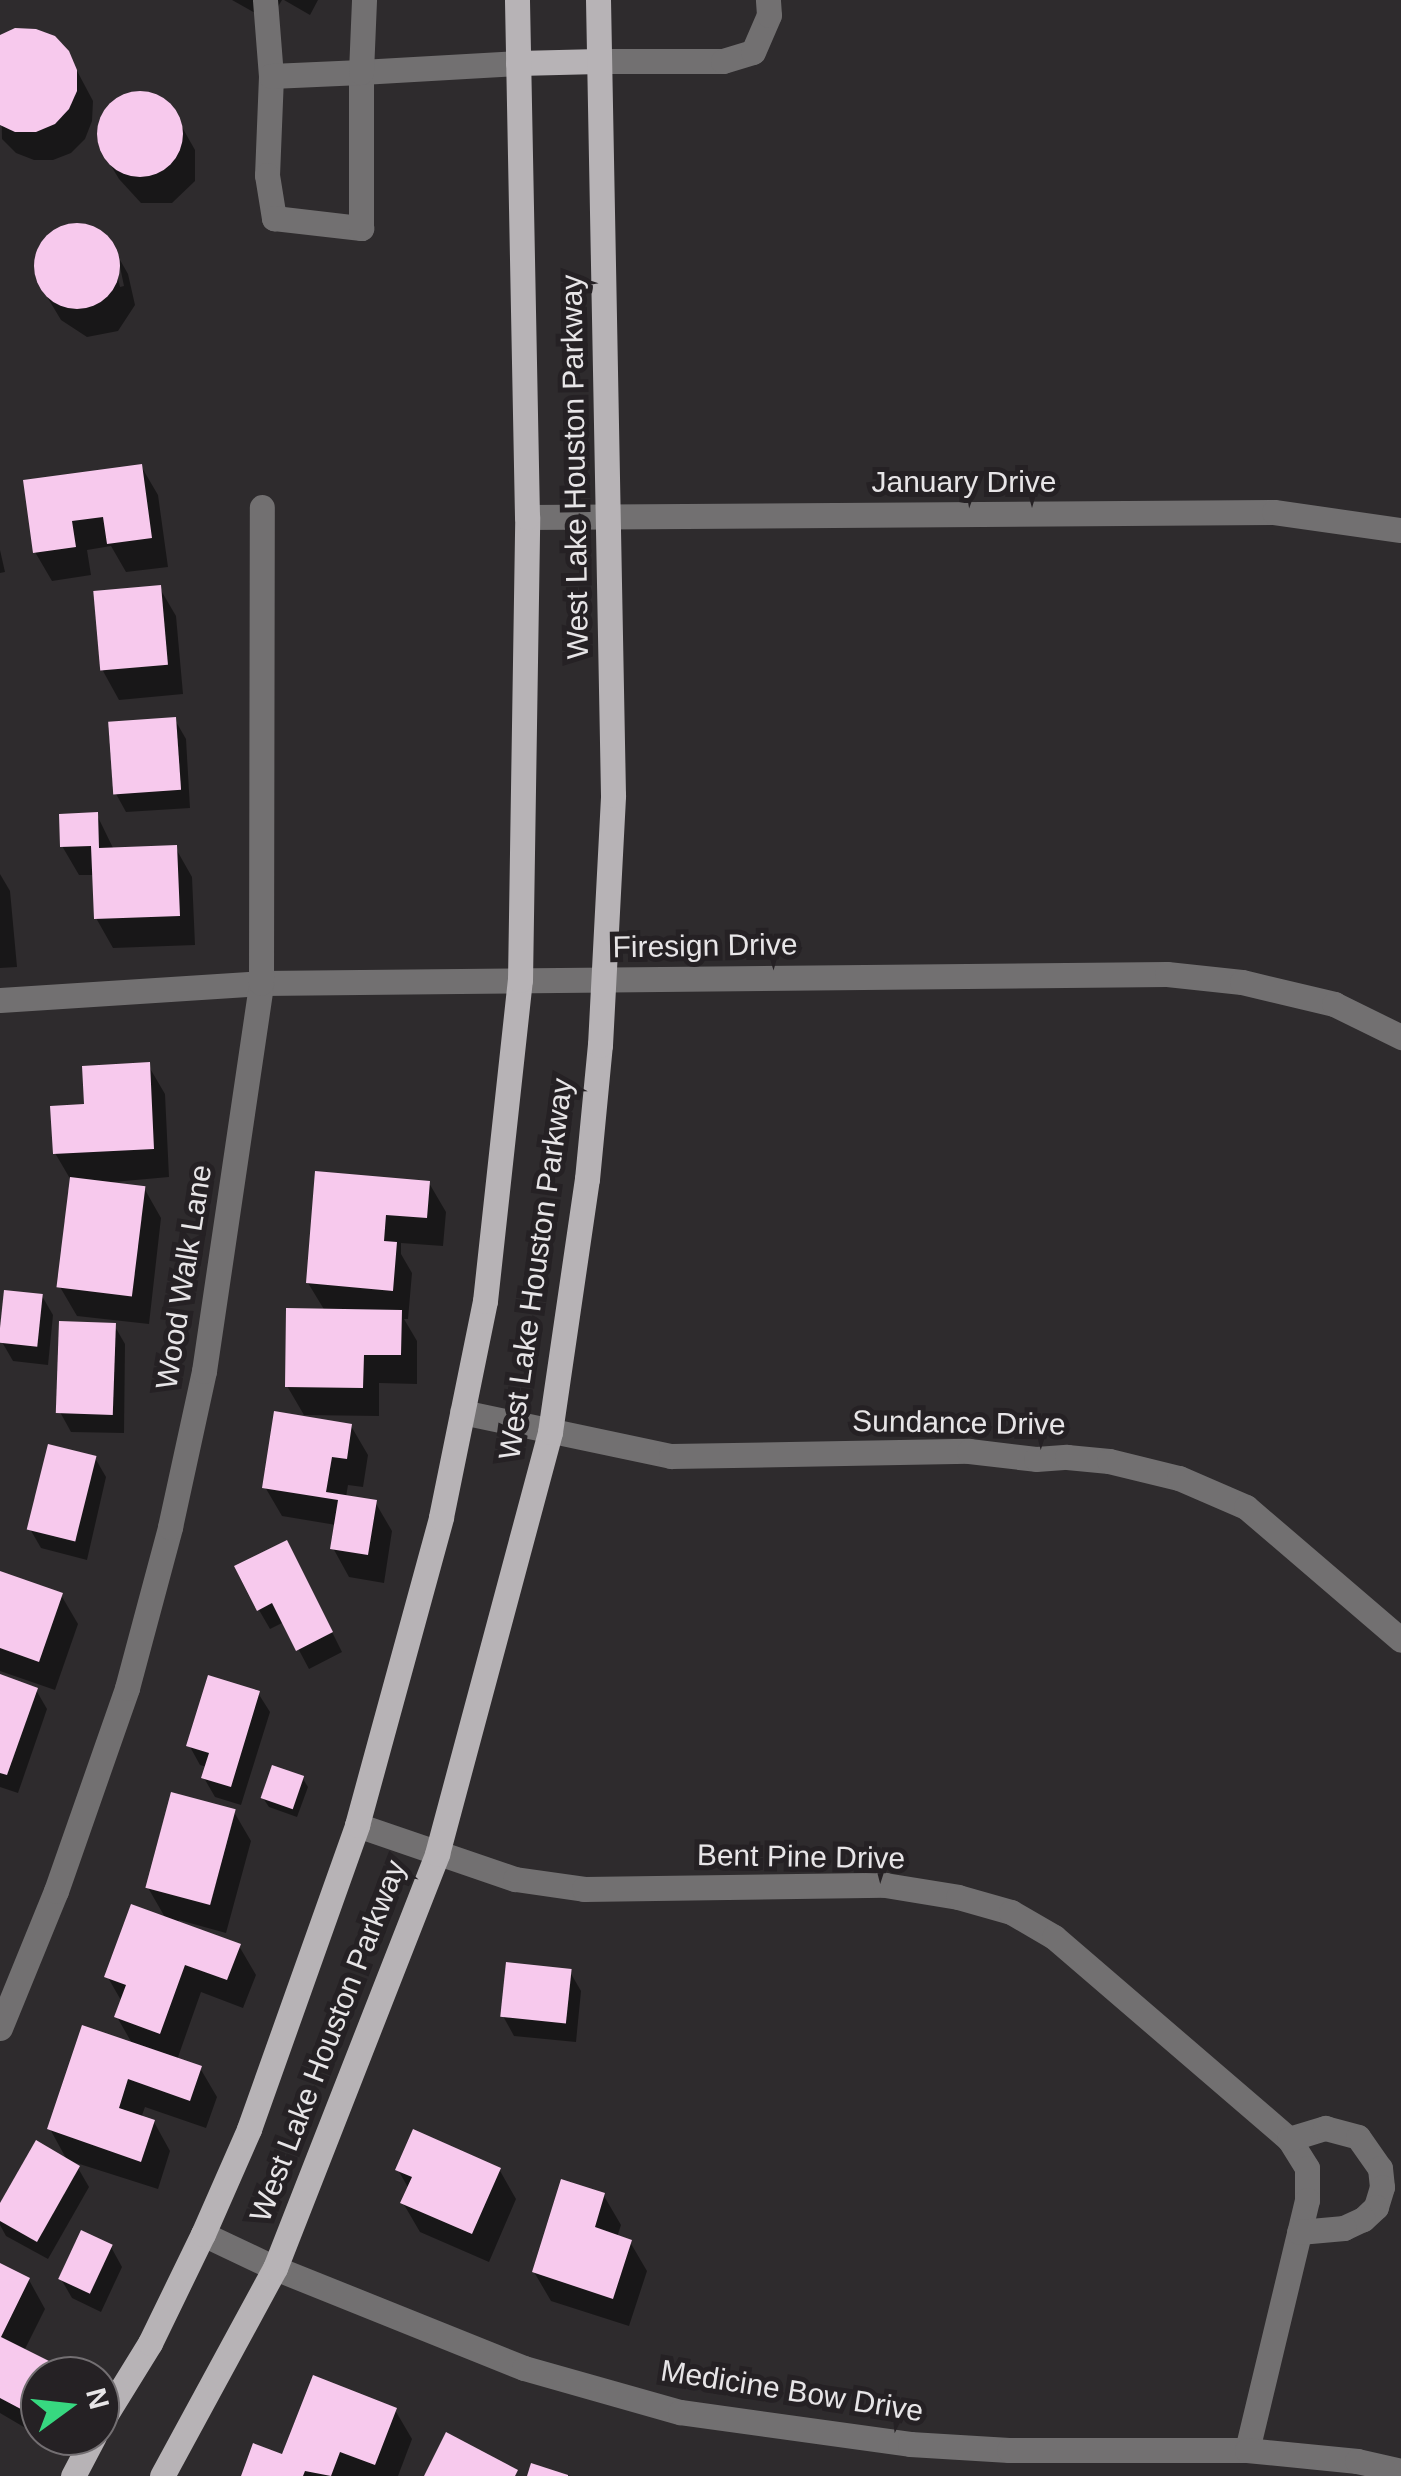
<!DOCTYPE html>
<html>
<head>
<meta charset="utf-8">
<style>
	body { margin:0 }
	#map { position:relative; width:1401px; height:2476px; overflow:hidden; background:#2e2b2d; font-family:Arial,sans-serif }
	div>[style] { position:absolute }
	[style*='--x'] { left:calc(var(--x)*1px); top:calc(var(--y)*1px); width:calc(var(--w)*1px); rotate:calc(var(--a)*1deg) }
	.shadow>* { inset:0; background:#0007 }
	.building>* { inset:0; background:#f7c9ed; transform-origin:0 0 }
	.round { border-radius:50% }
	.minor>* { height:25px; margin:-12.5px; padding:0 12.5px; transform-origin:12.5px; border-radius:12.5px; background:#727071 }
	.major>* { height:25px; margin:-12.5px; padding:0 12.5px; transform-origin:12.5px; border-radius:12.5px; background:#b7b3b6 }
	span { translate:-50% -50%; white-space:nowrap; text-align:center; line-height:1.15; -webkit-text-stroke:10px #252124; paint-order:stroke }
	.street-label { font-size:30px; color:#e7e5e7 }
	.north { position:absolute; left:20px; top:2356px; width:100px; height:100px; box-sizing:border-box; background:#252124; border:2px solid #736f72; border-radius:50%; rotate:75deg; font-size:28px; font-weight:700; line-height:40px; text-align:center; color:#e7e5e7 }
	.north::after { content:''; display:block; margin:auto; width:35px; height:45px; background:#37d880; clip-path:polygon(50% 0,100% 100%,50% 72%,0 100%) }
</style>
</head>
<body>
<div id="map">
	<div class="shadow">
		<div style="clip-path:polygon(232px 0,282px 0,269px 21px)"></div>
		<div style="clip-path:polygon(284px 0,318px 0,310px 15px)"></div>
		<div style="clip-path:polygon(0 37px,67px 52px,93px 101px,92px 121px,85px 139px,71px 153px,53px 160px,34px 160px,16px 153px,2px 139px)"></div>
		<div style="clip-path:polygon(124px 95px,156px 96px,178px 120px,195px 150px,195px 181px,172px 203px,141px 203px,119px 179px,101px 149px,102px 117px)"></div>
		<div style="clip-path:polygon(evenodd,85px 226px,111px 244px,128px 274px,135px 305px,118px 331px,87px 337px,61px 320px,43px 290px,37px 258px,54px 233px,85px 226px,114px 262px,119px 262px,124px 286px,120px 287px,114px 262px)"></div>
		<div style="clip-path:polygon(141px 466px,158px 495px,168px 567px,126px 572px,111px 546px,87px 550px,91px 575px,52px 581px,35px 552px,26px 482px)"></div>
		<div style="clip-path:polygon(0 550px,5px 572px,0 573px)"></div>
		<div style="clip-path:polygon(159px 587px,176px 616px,183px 694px,119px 700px,103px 671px)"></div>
		<div style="clip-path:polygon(175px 720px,186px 739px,190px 808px,126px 812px,115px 792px)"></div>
		<div style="clip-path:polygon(97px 815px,114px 850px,175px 847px,192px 877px,195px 945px,113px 948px,96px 918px,94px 875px,79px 875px,62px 846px)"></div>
		<div style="clip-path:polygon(0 874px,10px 891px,17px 967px,0 968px)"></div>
		<div style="clip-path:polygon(148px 1065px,165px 1094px,169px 1177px,102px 1183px,144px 1188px,161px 1218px,149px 1324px,77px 1316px,60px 1287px,72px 1182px,55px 1153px)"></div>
		<div style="clip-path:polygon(317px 1174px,429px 1183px,446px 1212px,443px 1246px,401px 1243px,401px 1254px,412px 1273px,408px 1319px,404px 1319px,417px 1341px,417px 1384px,379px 1383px,379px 1416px,304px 1415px,287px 1386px,325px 1311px,308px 1283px)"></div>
		<div style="clip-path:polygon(42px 1296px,53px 1315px,48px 1365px,13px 1361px,2px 1342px)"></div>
		<div style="clip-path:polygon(114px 1325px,125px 1344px,124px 1433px,71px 1432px,60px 1412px)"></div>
		<div style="clip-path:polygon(351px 1426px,368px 1455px,363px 1487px,348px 1485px,346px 1497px,375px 1502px,392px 1531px,384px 1583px,349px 1577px,333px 1548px,336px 1525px,282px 1516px,265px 1487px)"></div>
		<div style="clip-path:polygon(95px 1458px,106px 1477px,87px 1560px,41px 1548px,30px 1529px)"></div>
		<div style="clip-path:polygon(297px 1562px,342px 1652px,309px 1669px,284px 1622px,270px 1629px,259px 1610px)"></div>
		<div style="clip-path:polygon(0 1574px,61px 1595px,78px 1624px,55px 1690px,0 1671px)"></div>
		<div style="clip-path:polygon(0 1677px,36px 1690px,47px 1709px,18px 1793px,0 1787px)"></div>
		<div style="clip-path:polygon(258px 1693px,270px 1712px,241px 1805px,215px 1797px,204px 1778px,207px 1767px,200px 1765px,189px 1745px)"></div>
		<div style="clip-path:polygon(303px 1779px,308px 1787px,297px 1817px,269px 1807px,263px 1798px)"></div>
		<div style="clip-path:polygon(234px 1812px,251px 1841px,226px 1933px,179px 1920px,178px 1923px,239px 1946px,256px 1975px,243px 2008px,201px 1992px,177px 2060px,200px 2068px,217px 2097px,206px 2128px,145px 2107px,141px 2118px,154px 2122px,170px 2151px,158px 2189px,67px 2160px,50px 2129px,133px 2045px,117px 2017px,122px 2002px,107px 1976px,166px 1919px,147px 1886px)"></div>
		<div style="clip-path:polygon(570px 1972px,581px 1991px,576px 2042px,514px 2036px,503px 2016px)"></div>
		<div style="clip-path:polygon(78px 2168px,89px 2187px,48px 2259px,6px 2236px,0 2225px,0 2208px)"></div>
		<div style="clip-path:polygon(499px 2169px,516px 2199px,489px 2262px,420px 2232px,403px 2203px,409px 2189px,398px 2170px)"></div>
		<div style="clip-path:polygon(604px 2196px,621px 2225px,617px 2237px,630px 2242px,647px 2271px,629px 2326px,551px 2301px,534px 2272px)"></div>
		<div style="clip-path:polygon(111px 2247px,122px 2267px,101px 2312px,72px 2298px,61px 2279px)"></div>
		<div style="clip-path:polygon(0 2265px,29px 2280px,45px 2309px,24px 2351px,57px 2368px,62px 2376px,40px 2376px,40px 2436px,54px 2436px,51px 2443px,0 2413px)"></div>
		<div style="clip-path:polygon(395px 2410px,412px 2439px,398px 2476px,243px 2476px)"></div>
	</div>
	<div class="building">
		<div style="clip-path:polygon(15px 28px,36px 29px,55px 36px,69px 51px,77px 70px,77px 91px,69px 109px,55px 124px,36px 132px,15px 132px,0 125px,0 35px)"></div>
		<div class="round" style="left:97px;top:91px;width:86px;height:86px"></div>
		<div class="round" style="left:34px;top:223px;width:86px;height:86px"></div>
		<div style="clip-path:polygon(142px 464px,152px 538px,107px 544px,103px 517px,72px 521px,76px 547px,33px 553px,23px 480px)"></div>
		<div style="left:161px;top:585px;width:80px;height:68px;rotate:85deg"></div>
		<div style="left:176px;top:717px;width:73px;height:68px;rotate:86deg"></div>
		<div style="clip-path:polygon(98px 812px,99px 848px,177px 845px,180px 916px,94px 919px,91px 846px,60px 847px,59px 814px)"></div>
		<div style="clip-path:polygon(150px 1062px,154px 1149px,53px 1154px,50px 1106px,84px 1104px,82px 1066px)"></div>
		<div style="clip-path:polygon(315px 1171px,430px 1181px,427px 1218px,386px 1215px,384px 1241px,397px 1242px,393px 1291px,306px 1283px)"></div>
		<div style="left:70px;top:1177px;width:76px;height:111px;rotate:7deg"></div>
		<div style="left:4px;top:1290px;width:39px;height:53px;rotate:6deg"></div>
		<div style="clip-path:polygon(286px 1308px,402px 1310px,401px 1355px,364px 1355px,363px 1388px,285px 1387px)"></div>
		<div style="left:59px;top:1321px;width:57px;height:92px;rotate:2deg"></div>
		<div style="clip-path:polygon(274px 1411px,352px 1424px,347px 1459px,332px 1457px,326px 1492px,377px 1500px,368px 1555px,330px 1549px,338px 1500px,262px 1488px)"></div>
		<div style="left:48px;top:1444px;width:50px;height:88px;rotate:14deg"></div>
		<div style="clip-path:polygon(287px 1540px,333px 1632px,296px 1651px,272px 1603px,257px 1611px,234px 1566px)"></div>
		<div style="clip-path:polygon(0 1571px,63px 1593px,39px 1662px,0 1648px)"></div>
		<div style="clip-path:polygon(0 1674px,38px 1688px,7px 1775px,0 1773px)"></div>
		<div style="clip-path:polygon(208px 1675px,260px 1691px,231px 1787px,201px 1778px,209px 1753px,186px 1746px)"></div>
		<div style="left:272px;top:1765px;width:34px;height:35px;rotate:19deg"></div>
		<div style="left:171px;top:1792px;width:67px;height:99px;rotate:15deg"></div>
		<div style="clip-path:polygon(131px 1904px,241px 1944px,227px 1980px,185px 1965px,160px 2034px,114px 2017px,126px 1985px,104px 1977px)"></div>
		<div style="left:506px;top:1962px;width:66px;height:55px;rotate:6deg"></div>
		<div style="clip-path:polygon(82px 2025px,202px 2066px,190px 2101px,128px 2079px,119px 2108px,155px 2120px,141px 2162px,47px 2129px)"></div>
		<div style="clip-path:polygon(413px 2129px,501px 2168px,472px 2234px,400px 2203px,412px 2177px,395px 2170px)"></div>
		<div style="clip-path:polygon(36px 2140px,80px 2166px,37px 2242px,0 2221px,0 2203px)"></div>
		<div style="clip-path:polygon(561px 2179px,605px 2193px,595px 2227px,632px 2240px,613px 2299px,532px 2272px)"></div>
		<div style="left:81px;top:2230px;width:35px;height:54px;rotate:25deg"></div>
		<div style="clip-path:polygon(0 2263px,30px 2278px,1px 2337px,59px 2366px,54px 2376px,40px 2376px,40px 2403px,34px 2416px,0 2398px)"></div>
		<div style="clip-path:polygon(313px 2375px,397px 2408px,375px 2465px,340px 2452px,331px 2476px,305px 2471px,303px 2476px,241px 2476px,253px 2443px,282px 2454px)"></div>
		<div style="clip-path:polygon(446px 2432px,518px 2470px,515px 2476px,424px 2476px)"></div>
		<div style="clip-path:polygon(531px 2463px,568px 2475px,568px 2476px,527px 2476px)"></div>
	</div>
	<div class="minor">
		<div style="--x:265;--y:0;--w:76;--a:85.5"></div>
		<div style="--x:271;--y:76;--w:99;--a:92.3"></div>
		<div style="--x:267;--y:175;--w:44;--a:80.8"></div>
		<div style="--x:274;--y:218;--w:88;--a:6.6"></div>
		<div style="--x:361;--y:228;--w:156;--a:-90"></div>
		<div style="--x:361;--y:72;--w:157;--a:-3.3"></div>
		<div style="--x:599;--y:61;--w:124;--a:0"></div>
		<div style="--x:723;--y:61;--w:31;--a:-17"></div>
		<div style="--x:753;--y:52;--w:40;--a:-66.6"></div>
		<div style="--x:769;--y:15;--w:15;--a:-94"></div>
		<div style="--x:271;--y:76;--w:90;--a:-2.5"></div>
		<div style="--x:361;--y:72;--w:72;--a:-87.6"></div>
		<div style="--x:527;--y:517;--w:747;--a:-0.38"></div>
		<div style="--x:1274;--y:512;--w:128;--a:8.1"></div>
		<div style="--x:0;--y:1000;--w:262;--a:-3.7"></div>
		<div style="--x:261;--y:983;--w:906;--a:-0.57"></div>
		<div style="--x:1167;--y:974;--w:75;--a:6.1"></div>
		<div style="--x:1242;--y:982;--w:95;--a:13.4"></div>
		<div style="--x:1334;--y:1004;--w:75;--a:26.2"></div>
		<div style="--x:462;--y:1412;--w:214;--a:11.9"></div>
		<div style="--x:671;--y:1456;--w:298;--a:-1"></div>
		<div style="--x:969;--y:1451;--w:67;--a:6.8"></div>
		<div style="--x:1036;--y:1459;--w:31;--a:-4"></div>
		<div style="--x:1067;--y:1457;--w:42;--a:5.4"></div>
		<div style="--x:1109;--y:1461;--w:72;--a:13.7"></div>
		<div style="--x:1179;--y:1478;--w:73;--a:23.4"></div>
		<div style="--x:1246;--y:1507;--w:204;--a:40.6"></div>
		<div style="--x:357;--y:1825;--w:167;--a:18.9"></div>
		<div style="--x:515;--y:1879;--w:70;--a:8.2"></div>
		<div style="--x:584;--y:1889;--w:301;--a:-0.8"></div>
		<div style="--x:885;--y:1885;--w:74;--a:9.3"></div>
		<div style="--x:958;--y:1897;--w:55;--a:15.8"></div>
		<div style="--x:1011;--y:1912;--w:50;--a:30.2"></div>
		<div style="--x:1054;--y:1937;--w:310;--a:40.7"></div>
		<div style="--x:1289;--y:2139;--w:34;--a:58"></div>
		<div style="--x:1307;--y:2168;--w:32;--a:90"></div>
		<div style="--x:1307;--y:2200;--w:257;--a:103.5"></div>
		<div style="--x:0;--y:2028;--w:148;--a:-67.8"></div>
		<div style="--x:56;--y:1891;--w:215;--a:-70.7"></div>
		<div style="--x:127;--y:1688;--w:167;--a:-75"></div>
		<div style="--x:170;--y:1527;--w:160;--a:-77.7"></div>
		<div style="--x:204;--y:1371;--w:392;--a:-81.6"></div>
		<div style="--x:261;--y:983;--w:476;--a:-89.9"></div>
		<div style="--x:1289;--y:2139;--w:38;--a:-17"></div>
		<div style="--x:1325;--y:2128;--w:34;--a:15"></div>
		<div style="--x:1358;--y:2137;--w:38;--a:55"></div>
		<div style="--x:1380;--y:2168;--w:19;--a:84"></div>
		<div style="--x:1382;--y:2187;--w:21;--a:107"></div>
		<div style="--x:1376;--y:2207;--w:18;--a:137"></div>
		<div style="--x:1363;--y:2219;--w:21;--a:155"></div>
		<div style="--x:1344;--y:2228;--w:45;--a:174.9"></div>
		<div style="--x:203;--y:2234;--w:80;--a:25.3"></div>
		<div style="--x:275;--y:2268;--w:268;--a:21.9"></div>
		<div style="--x:524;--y:2368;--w:162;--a:15.8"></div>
		<div style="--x:680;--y:2412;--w:232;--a:7.9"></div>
		<div style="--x:910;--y:2444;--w:99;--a:3.5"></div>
		<div style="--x:1009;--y:2450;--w:238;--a:0"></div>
		<div style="--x:1247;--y:2450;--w:111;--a:5.7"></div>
		<div style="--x:1357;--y:2461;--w:45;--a:12.8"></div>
	</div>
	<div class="major">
		<div style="--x:518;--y:63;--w:81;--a:-1.4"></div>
		<div style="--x:100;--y:2424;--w:95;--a:-58.3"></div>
		<div style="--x:150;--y:2343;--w:121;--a:-64.1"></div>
		<div style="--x:203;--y:2234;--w:115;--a:-66.3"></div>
		<div style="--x:249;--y:2129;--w:323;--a:-70.4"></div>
		<div style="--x:357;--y:1825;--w:319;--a:-74.7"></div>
		<div style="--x:441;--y:1517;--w:220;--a:-78.5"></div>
		<div style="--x:485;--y:1301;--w:323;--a:-83.8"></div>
		<div style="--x:520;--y:980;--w:463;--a:-89.1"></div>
		<div style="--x:527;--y:517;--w:517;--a:-91.11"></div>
		<div style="--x:73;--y:2476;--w:45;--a:-62.3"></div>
		<div style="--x:162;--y:2476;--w:237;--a:-61.5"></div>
		<div style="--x:275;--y:2268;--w:445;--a:-68.6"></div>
		<div style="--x:437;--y:1854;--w:437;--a:-75"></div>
		<div style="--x:550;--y:1432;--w:256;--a:-81.7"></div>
		<div style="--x:587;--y:1179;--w:135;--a:-84.5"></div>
		<div style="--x:600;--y:1045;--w:250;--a:-87"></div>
		<div style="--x:613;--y:795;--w:795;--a:-91.08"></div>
	</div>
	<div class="street-label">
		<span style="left:575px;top:467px;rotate:-91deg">West Lake Houston Parkway</span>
		<span style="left:964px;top:482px">January Drive</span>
		<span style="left:705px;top:946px;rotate:-1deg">Firesign Drive</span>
		<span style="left:536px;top:1269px;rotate:-82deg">West Lake Houston Parkway</span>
		<span style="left:184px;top:1277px;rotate:-81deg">Wood Walk Lane</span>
		<span style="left:959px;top:1423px;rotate:1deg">Sundance Drive</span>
		<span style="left:801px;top:1857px;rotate:1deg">Bent Pine Drive</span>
		<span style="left:328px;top:2041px;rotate:-69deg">West Lake Houston Parkway</span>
		<span style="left:792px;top:2391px;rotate:9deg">Medicine Bow Drive</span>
	</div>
	<div class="north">N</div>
</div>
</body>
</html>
